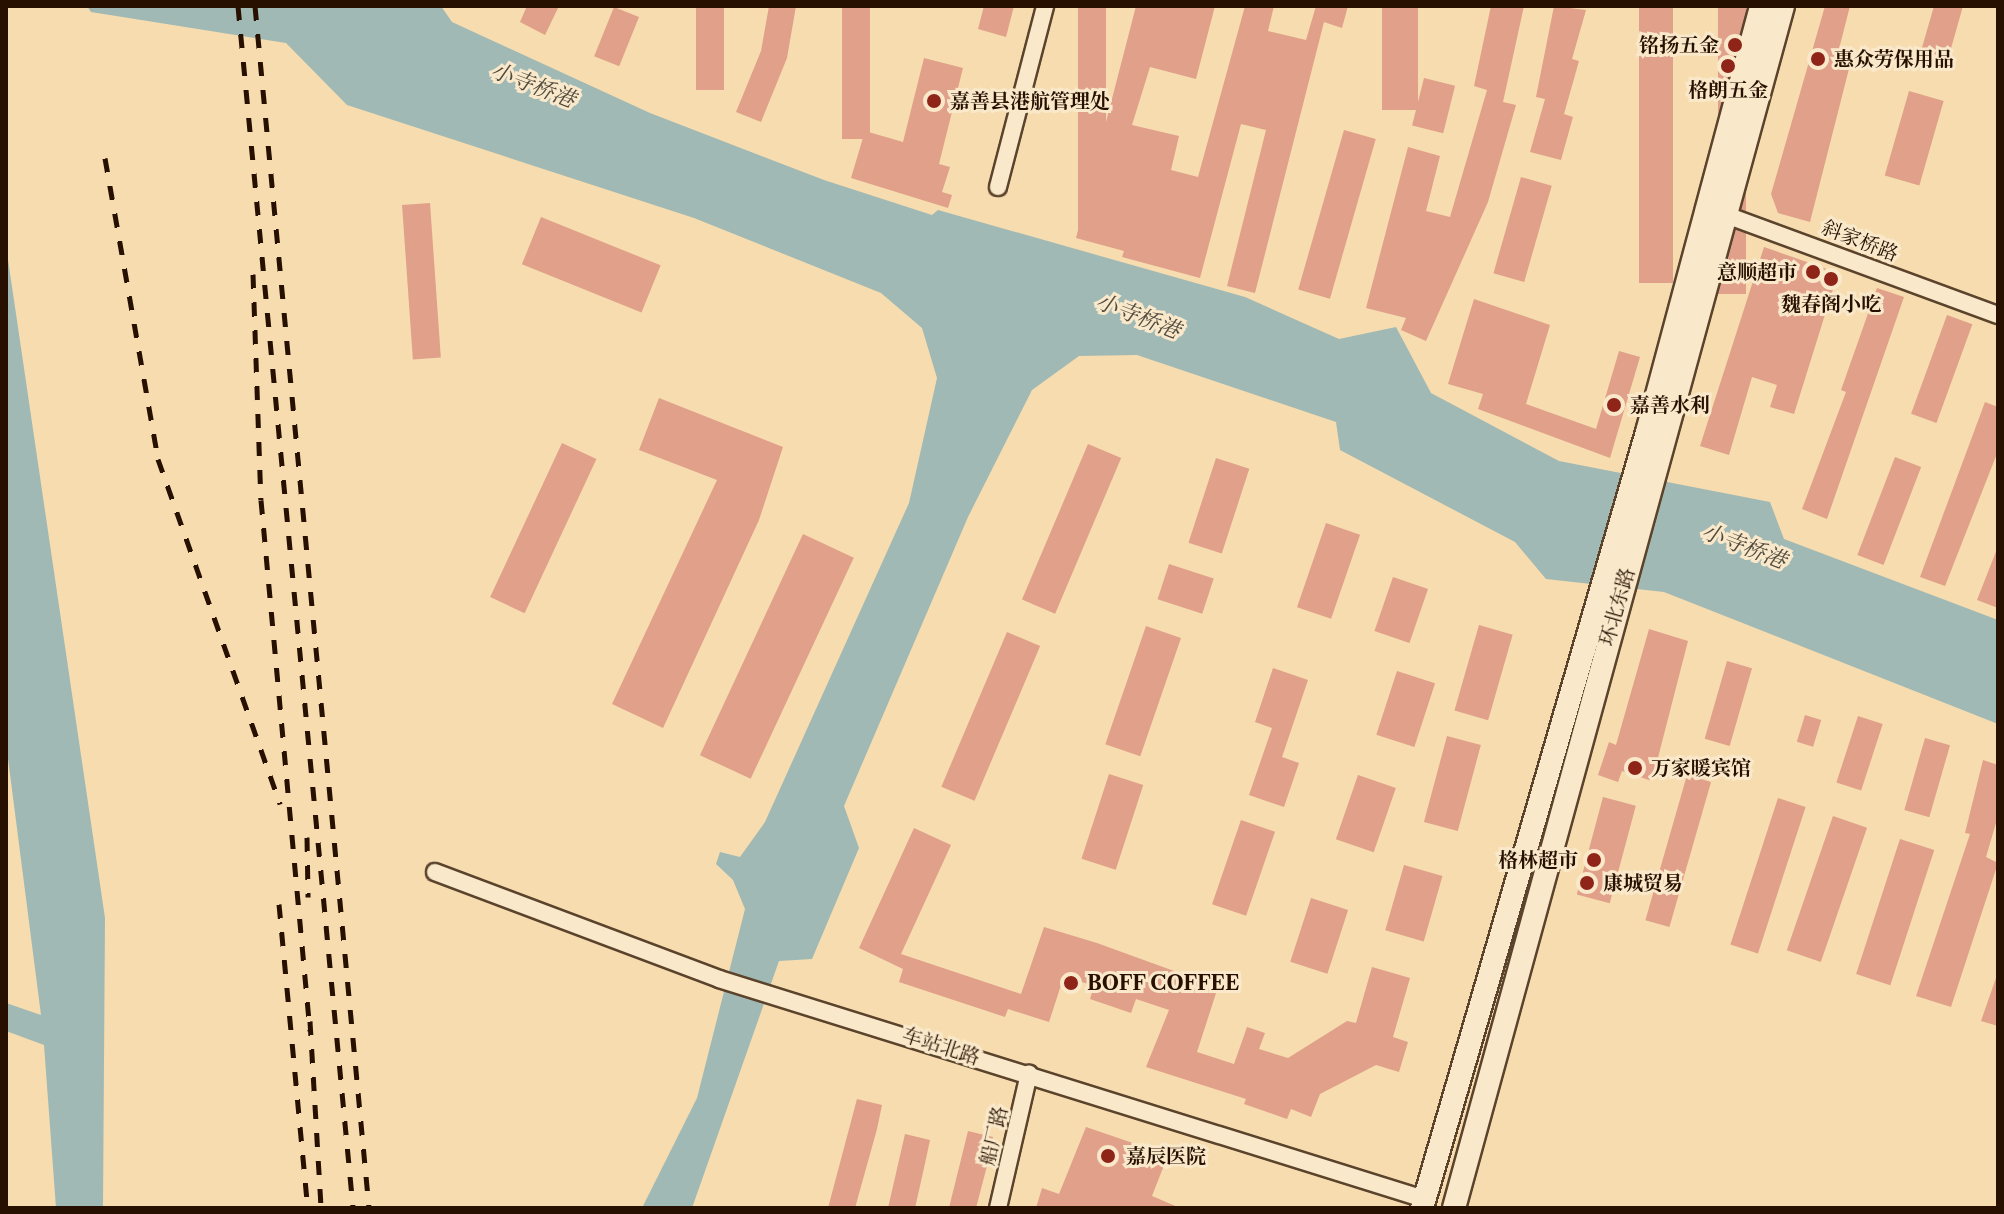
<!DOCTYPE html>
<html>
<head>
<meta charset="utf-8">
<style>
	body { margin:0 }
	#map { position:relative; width:2004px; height:1214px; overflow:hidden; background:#f6dcae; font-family:"Libre Caslon Text","Noto Serif SC",serif }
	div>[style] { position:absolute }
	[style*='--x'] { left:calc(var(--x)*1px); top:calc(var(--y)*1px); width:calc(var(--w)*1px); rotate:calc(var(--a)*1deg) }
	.water>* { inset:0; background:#a0b9b5 }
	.building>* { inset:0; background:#e0a08a; transform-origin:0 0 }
	.roads { filter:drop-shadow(2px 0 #5b432c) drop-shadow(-2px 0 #5b432c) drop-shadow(0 2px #5b432c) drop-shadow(0 -2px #5b432c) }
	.street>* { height:16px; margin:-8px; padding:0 8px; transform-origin:8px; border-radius:8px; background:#f9e8ca }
	.secondary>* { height:22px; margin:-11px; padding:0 11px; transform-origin:11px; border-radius:11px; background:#f9e8ca }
	.rail>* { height:5px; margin-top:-2.5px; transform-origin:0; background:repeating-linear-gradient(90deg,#271000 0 14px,transparent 0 28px) }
	.dots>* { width:22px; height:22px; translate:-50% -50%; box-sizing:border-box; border:4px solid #f9e8ca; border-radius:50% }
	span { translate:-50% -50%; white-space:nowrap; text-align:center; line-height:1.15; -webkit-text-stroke:6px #f9e8ca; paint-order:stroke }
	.poi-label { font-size:20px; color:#271000; font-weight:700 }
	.right { translate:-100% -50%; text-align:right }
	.left { translate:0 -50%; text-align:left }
	.street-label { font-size:20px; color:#271000 }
	.water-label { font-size:22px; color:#514b3f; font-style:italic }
	.frame { position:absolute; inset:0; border:8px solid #271000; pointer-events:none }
</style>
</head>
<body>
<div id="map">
	<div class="water">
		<div style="clip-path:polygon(87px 6px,441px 6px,452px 22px,650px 113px,824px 180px,932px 215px,938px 210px,1245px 297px,1339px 339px,1396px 327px,1431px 393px,1559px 461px,1770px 502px,1784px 539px,1998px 620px,1998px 724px,1664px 592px,1546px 579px,1515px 542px,1340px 450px,1336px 422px,1137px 355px,1079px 356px,1032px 390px,968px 517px,844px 806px,859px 848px,812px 959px,779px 961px,692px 1208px,642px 1208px,697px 1098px,745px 909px,733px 880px,716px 864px,720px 852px,740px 857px,765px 822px,909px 503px,937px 378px,922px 328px,881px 293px,694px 218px,347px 105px,286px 43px,91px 12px)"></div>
		<div style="clip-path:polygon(6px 246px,105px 918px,103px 1208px,56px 1208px,44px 1045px,6px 1031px,6px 1003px,41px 1015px,6px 743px)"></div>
	</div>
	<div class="building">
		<div style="clip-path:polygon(527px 6px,559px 6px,545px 35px,520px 22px)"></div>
		<div style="left:696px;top:6px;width:28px;height:84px"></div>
		<div style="clip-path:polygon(769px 6px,796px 6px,787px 58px,761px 122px,736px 112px,761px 51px)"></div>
		<div style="left:842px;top:6px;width:28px;height:133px"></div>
		<div style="clip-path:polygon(984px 6px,1014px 6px,1006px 37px,978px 29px)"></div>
		<div style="left:1078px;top:6px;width:28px;height:225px"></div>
		<div style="clip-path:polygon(1136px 6px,1215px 6px,1196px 79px,1150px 67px,1132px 125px,1179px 136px,1171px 170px,1198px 177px,1245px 6px,1274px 6px,1268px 31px,1306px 40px,1316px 6px,1348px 6px,1342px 28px,1324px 22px,1255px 293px,1227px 286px,1266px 130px,1241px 124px,1200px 278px,1122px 257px,1124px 251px,1076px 238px)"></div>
		<div style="left:1382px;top:6px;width:36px;height:104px"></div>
		<div style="clip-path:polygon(1491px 6px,1524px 6px,1503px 102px,1516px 105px,1488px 202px,1426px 341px,1401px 330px,1406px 318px,1366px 308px,1408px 147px,1440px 156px,1426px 211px,1450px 217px,1487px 90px,1474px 86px)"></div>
		<div style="clip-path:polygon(1554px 6px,1586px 10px,1572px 59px,1579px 61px,1564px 114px,1573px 117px,1561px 160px,1530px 152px,1545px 99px,1536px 97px)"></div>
		<div style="left:1639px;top:6px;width:34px;height:277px"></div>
		<div style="left:1718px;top:6px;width:28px;height:288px"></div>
		<div style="clip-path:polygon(1825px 6px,1850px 6px,1839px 49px,1853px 53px,1810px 222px,1778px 213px,1771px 194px)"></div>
		<div style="clip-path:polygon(1934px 6px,1963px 6px,1946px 66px,1919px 58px)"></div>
		<div style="left:614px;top:7px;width:27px;height:53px;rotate:22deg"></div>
		<div style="clip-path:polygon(924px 58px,963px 68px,939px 164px,950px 167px,942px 192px,952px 195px,948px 208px,851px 178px,865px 131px,903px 142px)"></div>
		<div style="left:1424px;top:78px;width:32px;height:49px;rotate:14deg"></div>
		<div style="left:1909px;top:91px;width:36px;height:88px;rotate:16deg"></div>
		<div style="left:1344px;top:130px;width:33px;height:166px;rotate:16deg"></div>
		<div style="left:1521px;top:177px;width:32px;height:100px;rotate:16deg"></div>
		<div style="left:430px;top:203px;width:155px;height:28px;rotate:86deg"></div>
		<div style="left:541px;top:217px;width:129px;height:51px;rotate:22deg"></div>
		<div style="clip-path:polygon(1764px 247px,1838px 273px,1794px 414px,1770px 407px,1777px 385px,1752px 377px,1729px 455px,1700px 446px)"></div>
		<div style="clip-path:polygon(1877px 288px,1904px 297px,1827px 519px,1802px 509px,1846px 392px,1841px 390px)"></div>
		<div style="clip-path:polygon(1474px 299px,1550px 325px,1526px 404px,1596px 429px,1619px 351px,1640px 357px,1610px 458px,1478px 409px,1483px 394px,1448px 384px)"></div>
		<div style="left:1947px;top:315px;width:27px;height:105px;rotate:20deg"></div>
		<div style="clip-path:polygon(659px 398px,783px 447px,759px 520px,663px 728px,612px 704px,717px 480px,639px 450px)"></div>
		<div style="clip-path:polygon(1985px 402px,1998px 407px,1998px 451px,1945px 586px,1920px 577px)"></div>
		<div style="left:562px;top:443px;width:38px;height:170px;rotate:25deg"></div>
		<div style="left:1088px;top:444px;width:36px;height:169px;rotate:23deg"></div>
		<div style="left:1895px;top:457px;width:28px;height:105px;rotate:21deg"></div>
		<div style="left:1216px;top:458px;width:35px;height:89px;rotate:18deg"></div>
		<div style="left:1326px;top:523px;width:36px;height:89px;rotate:19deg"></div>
		<div style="left:803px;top:534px;width:56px;height:244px;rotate:25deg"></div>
		<div style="clip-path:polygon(1997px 549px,1998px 550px,1998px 608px,1977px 600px)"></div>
		<div style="left:1169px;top:564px;width:47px;height:37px;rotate:18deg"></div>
		<div style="left:1393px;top:577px;width:37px;height:57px;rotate:19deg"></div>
		<div style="left:1479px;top:625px;width:35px;height:89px;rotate:16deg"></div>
		<div style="left:1146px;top:626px;width:37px;height:125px;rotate:19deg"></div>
		<div style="clip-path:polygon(1649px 629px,1688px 641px,1652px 781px,1622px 771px,1618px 782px,1598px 775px,1609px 742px,1616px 745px)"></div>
		<div style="left:1007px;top:632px;width:36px;height:168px;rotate:23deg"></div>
		<div style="left:1727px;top:661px;width:26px;height:81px;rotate:16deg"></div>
		<div style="clip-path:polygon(1273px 668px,1308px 680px,1282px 757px,1299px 763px,1284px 807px,1249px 795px,1272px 728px,1255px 722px)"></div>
		<div style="left:1397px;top:671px;width:40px;height:67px;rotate:18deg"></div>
		<div style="left:1805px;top:715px;width:17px;height:28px;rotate:17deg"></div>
		<div style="left:1858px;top:716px;width:26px;height:70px;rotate:18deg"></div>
		<div style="left:1447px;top:736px;width:35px;height:89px;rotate:15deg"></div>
		<div style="left:1925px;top:738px;width:26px;height:75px;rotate:16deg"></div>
		<div style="clip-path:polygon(1983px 760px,1998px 765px,1998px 816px,1986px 857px,1998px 863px,1951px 1007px,1916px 996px,1970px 834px,1965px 833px)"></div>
		<div style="left:1109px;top:774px;width:36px;height:89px;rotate:18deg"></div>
		<div style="left:1358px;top:775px;width:40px;height:68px;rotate:19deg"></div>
		<div style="left:1687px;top:775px;width:25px;height:151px;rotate:16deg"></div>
		<div style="left:1603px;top:797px;width:34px;height:101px;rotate:15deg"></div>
		<div style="left:1778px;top:798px;width:29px;height:154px;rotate:18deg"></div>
		<div style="left:1833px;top:816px;width:36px;height:142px;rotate:19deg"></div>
		<div style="left:1241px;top:820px;width:36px;height:89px;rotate:19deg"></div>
		<div style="clip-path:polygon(914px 828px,951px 845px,901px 954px,1021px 994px,1044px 927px,1097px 943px,1218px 987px,1197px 1052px,1234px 1064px,1247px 1027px,1265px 1033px,1259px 1049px,1288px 1058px,1347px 1021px,1356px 1023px,1372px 967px,1410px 978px,1393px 1037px,1408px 1042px,1399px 1072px,1376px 1065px,1320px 1094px,1311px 1117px,1291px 1109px,1287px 1119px,1244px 1104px,1246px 1099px,1146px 1067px,1169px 1010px,1136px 999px,1131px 1013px,1090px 999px,1094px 986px,1064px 976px,1049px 1022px,1008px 1009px,1005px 1017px,899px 982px,903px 969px,859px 948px)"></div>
		<div style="left:1900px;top:839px;width:36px;height:142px;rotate:18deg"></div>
		<div style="left:1404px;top:865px;width:40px;height:68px;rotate:16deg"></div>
		<div style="left:1311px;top:898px;width:39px;height:67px;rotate:18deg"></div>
		<div style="clip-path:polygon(1996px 978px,1998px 978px,1998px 1026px,1981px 1021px)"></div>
		<div style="clip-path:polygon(857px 1099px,882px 1105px,877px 1129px,855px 1208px,828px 1208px)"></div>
		<div style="clip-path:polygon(1086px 1127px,1168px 1155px,1152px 1196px,1180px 1208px,1036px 1208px,1042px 1188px,1059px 1194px)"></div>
		<div style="clip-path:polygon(968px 1131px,993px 1137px,987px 1166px,976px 1208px,949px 1208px)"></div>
		<div style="clip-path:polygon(905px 1134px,930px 1140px,924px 1168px,915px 1208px,888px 1208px)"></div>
	</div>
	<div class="roads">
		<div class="street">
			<div style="--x:998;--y:187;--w:187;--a:-75.4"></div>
			<div style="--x:1718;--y:212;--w:298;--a:20.2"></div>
			<div style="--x:435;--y:872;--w:303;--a:20.6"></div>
			<div style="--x:719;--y:979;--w:739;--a:17.33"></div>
			<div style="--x:998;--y:1208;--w:138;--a:-77"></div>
		</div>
		<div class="secondary">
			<div style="--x:1422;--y:1208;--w:808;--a:-73.83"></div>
			<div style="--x:1647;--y:432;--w:441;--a:-75"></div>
			<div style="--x:1454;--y:1208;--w:1246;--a:-74.69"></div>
		</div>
	</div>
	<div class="rail">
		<div style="--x:238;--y:6;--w:1207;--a:84.53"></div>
		<div style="--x:255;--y:6;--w:1207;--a:84.58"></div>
		<div style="--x:105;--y:158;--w:306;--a:80"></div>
		<div style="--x:158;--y:459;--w:366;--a:70.5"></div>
		<div style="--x:253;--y:274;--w:226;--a:88"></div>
		<div style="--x:261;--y:500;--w:533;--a:84.73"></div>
		<div style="--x:307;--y:837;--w:60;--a:89"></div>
		<div style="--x:279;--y:904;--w:305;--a:84.6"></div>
		<div style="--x:310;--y:1021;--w:187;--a:86.6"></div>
	</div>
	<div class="dots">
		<div style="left:1735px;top:45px;background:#8f2418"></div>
		<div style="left:1818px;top:59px;background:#8f2418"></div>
		<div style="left:1728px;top:66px;background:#8f2418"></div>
		<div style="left:934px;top:101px;background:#8f2418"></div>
		<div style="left:1813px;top:272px;background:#8f2418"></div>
		<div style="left:1831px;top:279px;background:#8f2418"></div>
		<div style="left:1614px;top:405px;background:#8f2418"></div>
		<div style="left:1635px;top:768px;background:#8f2418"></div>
		<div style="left:1594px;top:860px;background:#8f2418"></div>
		<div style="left:1587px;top:883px;background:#8f2418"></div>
		<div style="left:1071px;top:983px;background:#8f2418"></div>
		<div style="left:1108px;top:1156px;background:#8f2418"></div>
	</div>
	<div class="poi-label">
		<span class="right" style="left:1719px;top:45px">铭扬五金</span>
		<span class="left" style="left:1834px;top:59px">惠众劳保用品</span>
		<span style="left:1728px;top:90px">格朗五金</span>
		<span class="left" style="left:950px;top:101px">嘉善县港航管理处</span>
		<span class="right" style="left:1797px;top:272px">意顺超市</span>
		<span style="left:1831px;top:304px">魏春阁小吃</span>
		<span class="left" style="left:1630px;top:405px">嘉善水利</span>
		<span class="left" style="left:1651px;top:768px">万家暖宾馆</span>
		<span class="right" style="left:1578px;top:860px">格林超市</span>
		<span class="left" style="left:1603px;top:883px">康城贸易</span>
		<span class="left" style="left:1087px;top:983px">BOFF COFFEE</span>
		<span class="left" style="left:1126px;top:1156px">嘉辰医院</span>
	</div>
	<div class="street-label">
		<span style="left:1860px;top:241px;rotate:21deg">斜家桥路</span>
		<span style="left:1617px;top:607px;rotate:-74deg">环北东路</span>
		<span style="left:941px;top:1046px;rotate:18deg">车站北路</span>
		<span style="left:994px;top:1136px;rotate:-77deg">船厂路</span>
	</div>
	<div class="water-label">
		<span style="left:533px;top:85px;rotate:21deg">小寺桥港</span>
		<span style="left:1138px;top:316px;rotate:21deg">小寺桥港</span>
		<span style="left:1744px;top:546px;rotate:21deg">小寺桥港</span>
	</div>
	<div class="frame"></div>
</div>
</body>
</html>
